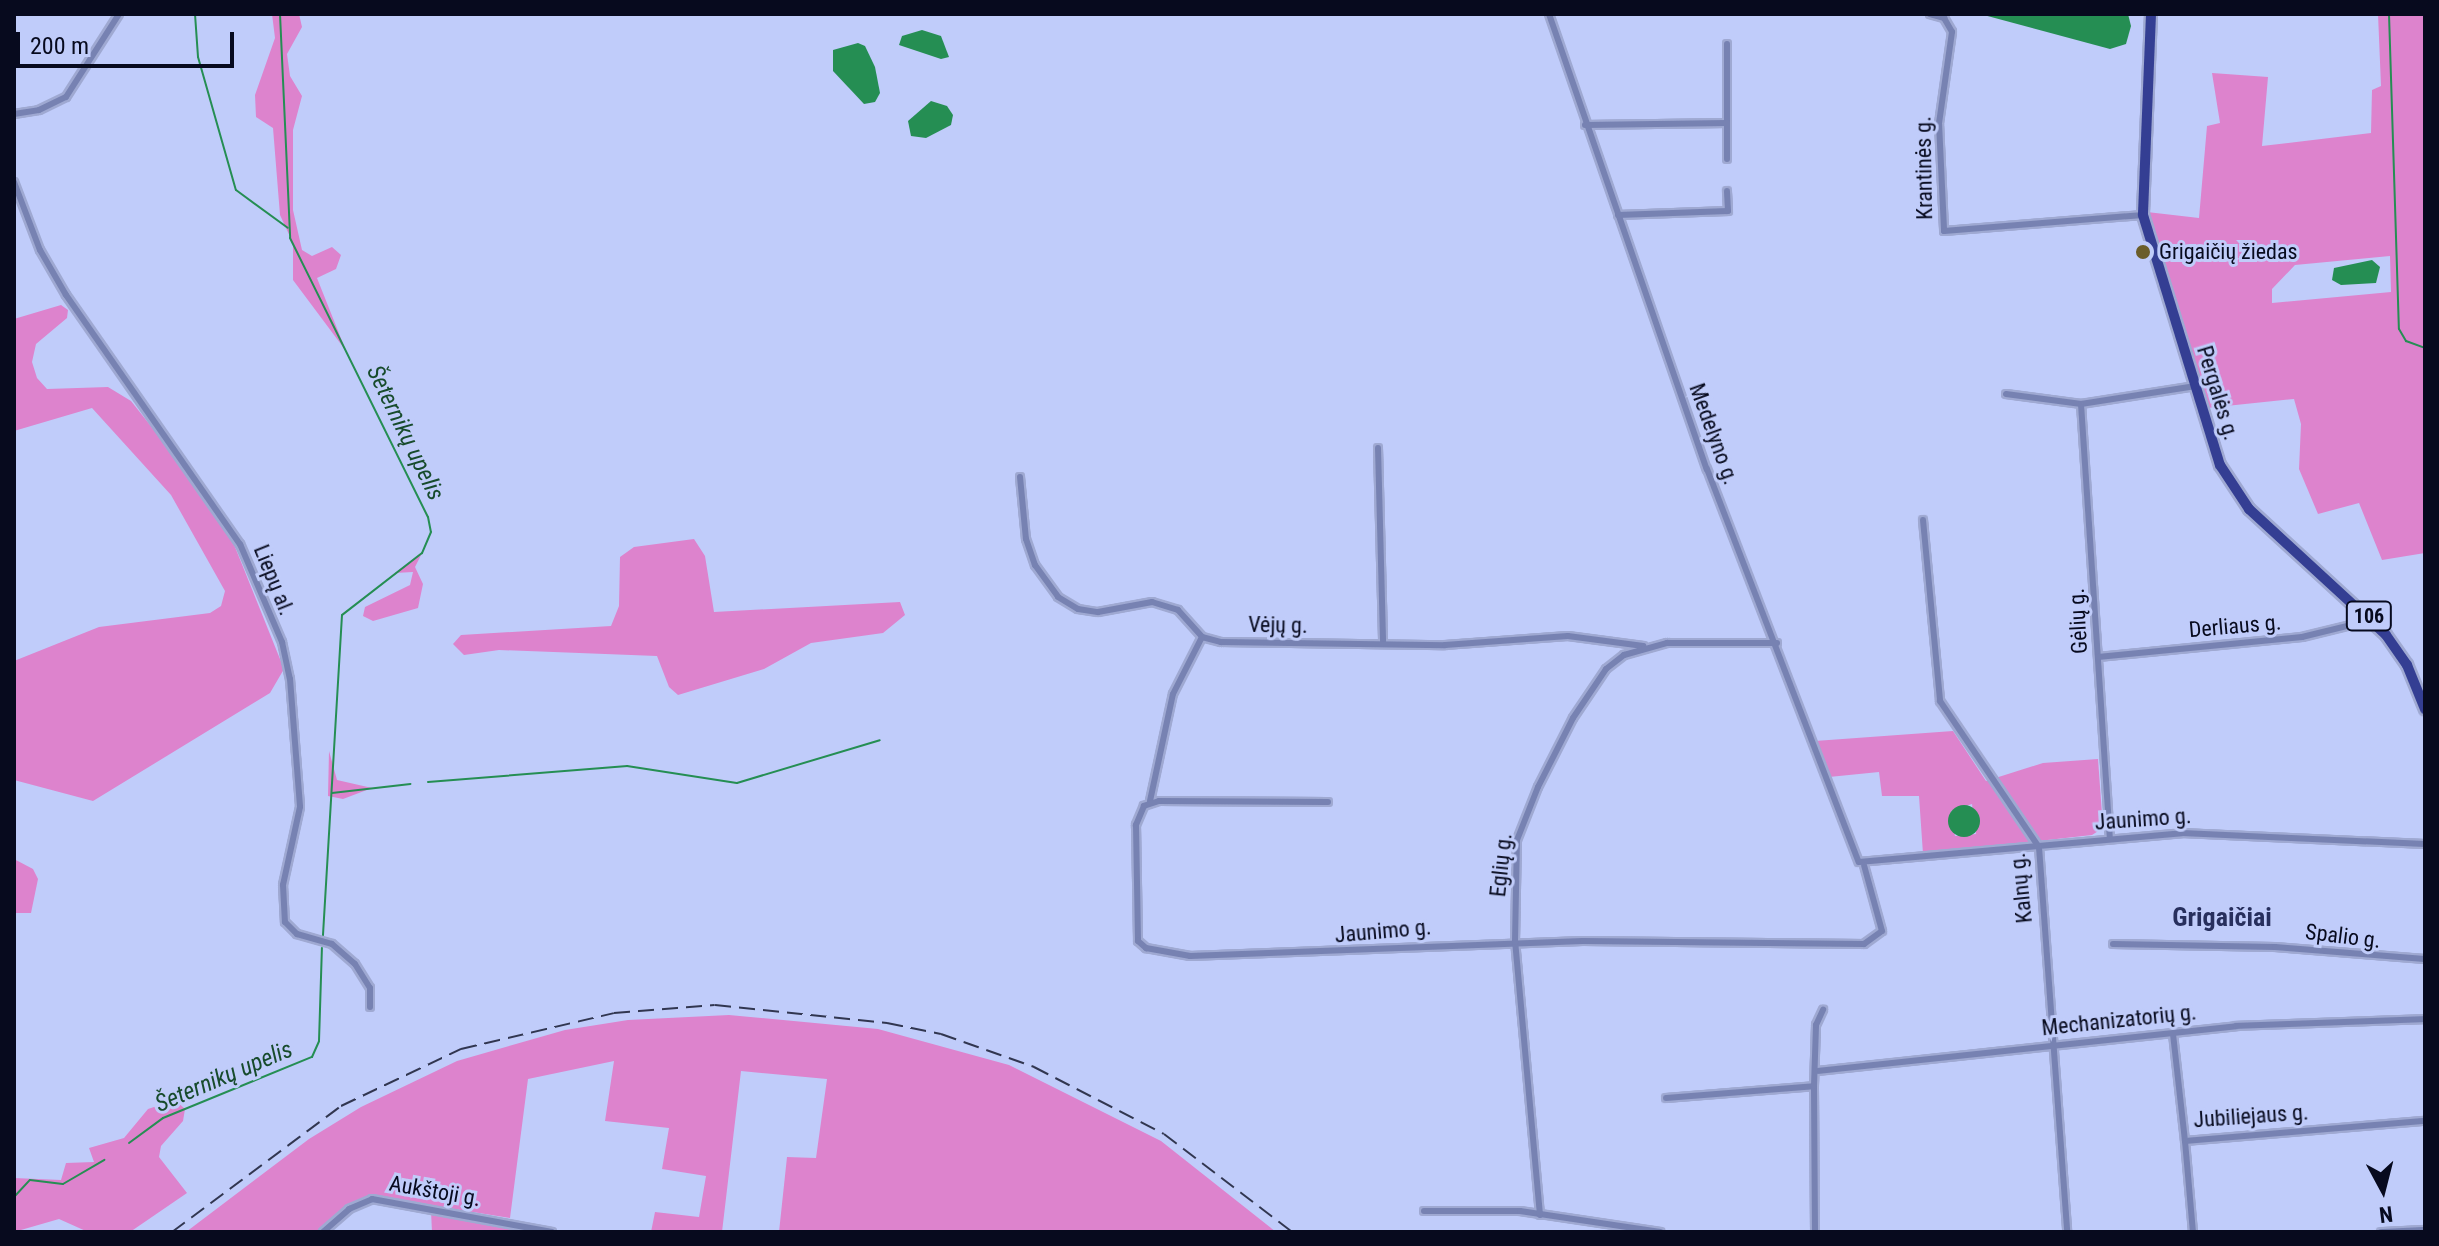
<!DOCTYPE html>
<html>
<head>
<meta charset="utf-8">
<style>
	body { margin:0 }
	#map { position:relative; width:2439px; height:1246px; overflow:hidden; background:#c0ccfa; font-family:"Roboto Condensed",sans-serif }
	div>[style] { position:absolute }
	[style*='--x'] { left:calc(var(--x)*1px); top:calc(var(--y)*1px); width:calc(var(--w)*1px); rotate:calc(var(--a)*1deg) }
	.green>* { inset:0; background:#dd83cd }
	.water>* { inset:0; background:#258e53 }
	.round { border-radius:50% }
	.stream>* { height:2px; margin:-1px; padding:0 1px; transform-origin:1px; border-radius:1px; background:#258e53 }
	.roads { filter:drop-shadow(2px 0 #9fa9d2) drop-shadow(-2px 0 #9fa9d2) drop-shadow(0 2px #9fa9d2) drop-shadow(0 -2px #9fa9d2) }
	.minor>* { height:6px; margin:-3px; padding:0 3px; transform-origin:3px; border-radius:3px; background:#7782b2 }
	.primary>* { height:10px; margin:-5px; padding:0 5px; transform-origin:5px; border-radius:5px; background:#343e93 }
	.rail>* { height:2px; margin-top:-1px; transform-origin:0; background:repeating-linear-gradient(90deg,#313650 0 16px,transparent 0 24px) }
	.dots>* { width:22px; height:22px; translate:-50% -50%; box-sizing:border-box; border:4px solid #c0ccfa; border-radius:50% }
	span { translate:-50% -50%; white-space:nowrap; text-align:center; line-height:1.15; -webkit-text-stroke:6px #c0ccfa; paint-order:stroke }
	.shield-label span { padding:2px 6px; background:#c0ccfa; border:2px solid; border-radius:6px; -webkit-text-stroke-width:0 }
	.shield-label { font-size:20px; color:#070a1e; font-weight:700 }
	.street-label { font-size:22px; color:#070a1e }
	.poi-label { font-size:22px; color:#070a1e }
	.left { translate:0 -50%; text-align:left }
	.water-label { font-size:24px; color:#174b2c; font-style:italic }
	.quarter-label { font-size:26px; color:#272f5d; font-weight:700 }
	.frame { position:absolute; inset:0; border:16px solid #070a1e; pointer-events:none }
	.north { position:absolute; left:2343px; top:1150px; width:80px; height:80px; -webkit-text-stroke:6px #c0ccfa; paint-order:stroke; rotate:173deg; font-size:22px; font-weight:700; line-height:32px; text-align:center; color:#070a1e }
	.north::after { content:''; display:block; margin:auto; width:28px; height:36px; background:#070a1e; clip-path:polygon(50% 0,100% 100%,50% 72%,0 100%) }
	.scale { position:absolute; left:16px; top:32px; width:218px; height:36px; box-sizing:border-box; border:4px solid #070a1e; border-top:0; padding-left:10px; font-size:24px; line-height:28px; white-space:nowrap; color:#070a1e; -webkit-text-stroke:6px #c0ccfa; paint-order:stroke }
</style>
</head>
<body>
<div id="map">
	<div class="green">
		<div style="clip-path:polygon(272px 14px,299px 14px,302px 27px,287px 54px,290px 76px,302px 96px,293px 130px,293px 210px,302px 250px,312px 256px,332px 247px,341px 255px,336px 269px,317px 278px,346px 351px,293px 280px,293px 243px,280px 215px,273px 128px,256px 117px,255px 95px,275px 38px)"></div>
		<div style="clip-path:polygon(evenodd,2378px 14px,2425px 14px,2425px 553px,2382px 560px,2359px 503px,2318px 514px,2299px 469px,2301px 424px,2294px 399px,2207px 408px,2147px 212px,2199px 218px,2207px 126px,2220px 123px,2212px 73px,2268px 77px,2262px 146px,2371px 133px,2372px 90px,2381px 86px,2378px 14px,2390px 256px,2391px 292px,2272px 303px,2272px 289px,2295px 265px,2390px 256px)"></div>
		<div style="clip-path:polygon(61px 305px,68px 310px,67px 318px,36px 344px,32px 362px,37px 378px,47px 389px,108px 387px,131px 401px,223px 517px,284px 669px,270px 693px,93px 801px,14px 780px,14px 661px,99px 627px,210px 613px,221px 606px,225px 591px,171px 495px,92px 408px,14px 431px,14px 319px)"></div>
		<div style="clip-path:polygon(694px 539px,705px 556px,714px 612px,900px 602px,905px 615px,883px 633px,811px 643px,764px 669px,678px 695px,669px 687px,657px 656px,499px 650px,464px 655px,453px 644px,461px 635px,611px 626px,619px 606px,620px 557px,634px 547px)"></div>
		<div style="clip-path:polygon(422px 553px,415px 567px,423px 584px,418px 608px,373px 621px,363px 616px,365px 607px,410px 585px,413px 572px,395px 573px)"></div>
		<div style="clip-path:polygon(evenodd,1953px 731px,1986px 781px,2043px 763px,2098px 759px,2103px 828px,2092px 835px,1923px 854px,1919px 796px,1882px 796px,1879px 772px,1829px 777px,1815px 741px,1953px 731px,1972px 804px,1976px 834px,1955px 836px,1951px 811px,1972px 804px)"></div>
		<div style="clip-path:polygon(329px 751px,337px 780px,372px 788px,343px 799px,328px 796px)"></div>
		<div style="clip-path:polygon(14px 859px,33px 869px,38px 879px,31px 913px,14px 913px)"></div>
		<div style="clip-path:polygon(729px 1015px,878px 1029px,1009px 1065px,1161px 1141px,1276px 1232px,779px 1232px,787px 1157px,816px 1158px,827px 1079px,741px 1071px,722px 1232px,651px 1232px,655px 1212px,699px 1217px,706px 1176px,662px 1169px,669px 1128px,605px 1121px,614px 1061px,528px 1079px,510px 1218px,374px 1196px,351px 1203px,319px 1232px,186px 1232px,309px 1139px,361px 1107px,457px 1061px,565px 1030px,628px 1020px)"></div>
		<div style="clip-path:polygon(175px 1100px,185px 1109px,183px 1121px,161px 1146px,159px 1157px,187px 1193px,130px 1232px,88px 1232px,59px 1219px,14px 1232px,14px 1178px,61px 1180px,66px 1163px,94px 1162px,89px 1148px,124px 1138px,148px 1109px)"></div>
		<div style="clip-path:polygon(431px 1211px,527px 1231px,432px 1232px)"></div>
	</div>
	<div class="water">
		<div style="clip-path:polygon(1980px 14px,2128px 14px,2131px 26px,2126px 44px,2110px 49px)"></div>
		<div style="clip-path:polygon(922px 30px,941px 36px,949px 57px,941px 59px,899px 45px,902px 36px)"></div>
		<div style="clip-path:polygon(858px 43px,865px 46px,875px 67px,880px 93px,875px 102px,864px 104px,833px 71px,833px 50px)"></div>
		<div style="clip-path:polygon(931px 101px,947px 106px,953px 115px,951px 125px,926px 138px,911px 136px,908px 121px)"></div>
		<div style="clip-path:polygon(2372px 260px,2380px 267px,2376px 283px,2341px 285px,2332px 280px,2334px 268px)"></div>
		<div class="round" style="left:1948px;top:805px;width:32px;height:32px"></div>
	</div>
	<div class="stream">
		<div style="--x:195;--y:14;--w:43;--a:86"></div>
		<div style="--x:198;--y:57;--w:138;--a:74.1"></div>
		<div style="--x:236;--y:190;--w:64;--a:36.2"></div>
		<div style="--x:280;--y:14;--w:224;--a:87.4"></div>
		<div style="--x:290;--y:238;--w:311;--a:63.7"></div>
		<div style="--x:428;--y:517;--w:15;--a:79"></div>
		<div style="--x:431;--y:532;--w:23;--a:113"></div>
		<div style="--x:422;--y:553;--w:101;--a:142.2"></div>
		<div style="--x:342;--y:615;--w:321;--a:93.4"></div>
		<div style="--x:2389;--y:14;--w:315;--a:88.2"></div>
		<div style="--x:2399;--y:329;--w:14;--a:60"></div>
		<div style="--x:2406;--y:341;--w:20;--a:20"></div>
		<div style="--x:428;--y:782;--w:200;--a:-4.6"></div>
		<div style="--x:627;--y:766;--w:111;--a:8.8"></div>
		<div style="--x:737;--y:783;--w:149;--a:-16.7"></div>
		<div style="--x:332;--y:793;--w:79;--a:-6.6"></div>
		<div style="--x:129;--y:1143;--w:42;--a:-36.3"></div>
		<div style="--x:163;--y:1118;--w:161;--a:-22.3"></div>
		<div style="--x:312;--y:1057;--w:17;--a:-66"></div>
		<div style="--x:319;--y:1041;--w:93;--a:-88.2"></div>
		<div style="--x:14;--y:1197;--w:23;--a:-47"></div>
		<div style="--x:30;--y:1180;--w:33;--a:7"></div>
		<div style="--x:63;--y:1184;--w:48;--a:-30.3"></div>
	</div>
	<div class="roads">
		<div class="minor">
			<div style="--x:1549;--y:14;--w:482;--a:70.9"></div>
			<div style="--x:1707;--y:469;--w:421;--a:68.9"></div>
			<div style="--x:1859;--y:862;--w:324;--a:-5.1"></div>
			<div style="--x:2182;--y:833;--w:243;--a:2.6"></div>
			<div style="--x:1930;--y:14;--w:15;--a:16"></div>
			<div style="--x:1944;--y:18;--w:16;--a:60"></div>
			<div style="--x:1952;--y:32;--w:92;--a:98.1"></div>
			<div style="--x:1939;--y:123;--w:108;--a:87.3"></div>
			<div style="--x:1944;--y:231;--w:200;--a:-4.6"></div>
			<div style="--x:1727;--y:44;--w:79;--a:90"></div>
			<div style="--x:14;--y:114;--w:25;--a:-9"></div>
			<div style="--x:39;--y:110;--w:30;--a:-26"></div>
			<div style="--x:66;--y:97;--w:98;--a:-57.4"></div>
			<div style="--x:1585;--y:125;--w:142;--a:-0.8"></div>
			<div style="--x:1727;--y:123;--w:36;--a:90"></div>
			<div style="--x:14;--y:182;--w:73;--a:69.1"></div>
			<div style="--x:40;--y:250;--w:52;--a:60"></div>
			<div style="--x:66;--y:295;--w:304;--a:55.1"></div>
			<div style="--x:240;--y:544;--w:107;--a:66.8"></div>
			<div style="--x:282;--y:642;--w:38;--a:78"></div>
			<div style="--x:290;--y:679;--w:128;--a:85.5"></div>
			<div style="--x:300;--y:807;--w:80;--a:102.3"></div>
			<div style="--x:283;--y:885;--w:37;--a:87"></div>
			<div style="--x:285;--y:922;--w:17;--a:45"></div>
			<div style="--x:297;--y:934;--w:36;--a:16"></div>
			<div style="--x:332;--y:944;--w:30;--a:41"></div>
			<div style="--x:355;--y:964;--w:28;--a:58"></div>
			<div style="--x:370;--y:988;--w:19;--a:90"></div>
			<div style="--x:1618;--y:215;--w:110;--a:-2.1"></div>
			<div style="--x:1728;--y:211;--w:20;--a:-93"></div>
			<div style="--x:2006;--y:394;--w:76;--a:7.6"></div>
			<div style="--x:2081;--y:404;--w:116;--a:-8.9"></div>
			<div style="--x:2081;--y:404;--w:434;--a:86.2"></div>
			<div style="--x:1378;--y:448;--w:196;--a:88.5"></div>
			<div style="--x:1020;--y:477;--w:62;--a:84.5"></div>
			<div style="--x:1026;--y:539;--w:28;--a:71"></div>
			<div style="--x:1035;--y:565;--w:39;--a:54"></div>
			<div style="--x:1058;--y:597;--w:23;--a:31"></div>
			<div style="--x:1078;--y:609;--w:20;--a:9"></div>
			<div style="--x:1098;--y:612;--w:55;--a:-10.5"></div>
			<div style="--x:1152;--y:602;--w:27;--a:17"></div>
			<div style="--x:1178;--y:610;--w:36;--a:48"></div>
			<div style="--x:1202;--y:637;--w:20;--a:15"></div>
			<div style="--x:1221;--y:642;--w:224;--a:0.8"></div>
			<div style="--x:1445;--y:645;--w:123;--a:-4.2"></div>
			<div style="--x:1568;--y:636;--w:76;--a:7.6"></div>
			<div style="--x:1923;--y:520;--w:182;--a:84.6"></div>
			<div style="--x:1940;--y:701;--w:176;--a:55.9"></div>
			<div style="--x:2039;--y:847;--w:386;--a:85.8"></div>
			<div style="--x:2098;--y:657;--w:205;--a:-5.6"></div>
			<div style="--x:2302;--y:637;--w:71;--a:-13.8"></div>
			<div style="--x:1150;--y:801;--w:109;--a:-77.9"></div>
			<div style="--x:1173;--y:694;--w:64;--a:-63"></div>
			<div style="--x:1328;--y:802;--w:169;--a:-179.7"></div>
			<div style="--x:1159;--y:801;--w:16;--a:162"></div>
			<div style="--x:1144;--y:806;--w:21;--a:113"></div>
			<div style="--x:1136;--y:825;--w:116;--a:89"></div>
			<div style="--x:1138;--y:941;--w:11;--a:41"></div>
			<div style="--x:1146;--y:948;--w:45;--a:10.3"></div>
			<div style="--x:1190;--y:956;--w:393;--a:-2.2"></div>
			<div style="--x:1583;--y:941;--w:281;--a:0.6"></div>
			<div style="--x:1864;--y:944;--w:22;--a:-36"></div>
			<div style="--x:1882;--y:931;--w:68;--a:-105.3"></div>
			<div style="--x:2113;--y:944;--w:162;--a:1.1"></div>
			<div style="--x:2275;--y:947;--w:150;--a:4.6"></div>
			<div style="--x:2173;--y:1034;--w:108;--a:83.6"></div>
			<div style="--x:2185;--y:1141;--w:241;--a:-4.8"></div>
			<div style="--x:1818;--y:1071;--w:420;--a:-6.1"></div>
			<div style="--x:2236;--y:1026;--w:189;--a:-2.1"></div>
			<div style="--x:1666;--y:1098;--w:148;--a:-4.6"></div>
			<div style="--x:2185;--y:1141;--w:91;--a:85"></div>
			<div style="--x:1424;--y:1211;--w:96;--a:0"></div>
			<div style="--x:1520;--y:1211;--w:142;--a:8.5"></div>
			<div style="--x:1540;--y:1215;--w:274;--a:-95.2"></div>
			<div style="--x:1515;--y:942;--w:102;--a:-88.9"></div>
			<div style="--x:1517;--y:840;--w:57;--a:-68.4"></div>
			<div style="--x:1538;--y:787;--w:77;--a:-63.1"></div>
			<div style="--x:1573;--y:718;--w:59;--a:-56"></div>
			<div style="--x:1606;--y:669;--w:23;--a:-38"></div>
			<div style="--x:1624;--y:655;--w:45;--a:-15.6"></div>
			<div style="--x:1667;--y:643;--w:110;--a:0"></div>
			<div style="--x:323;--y:1232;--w:35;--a:-41"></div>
			<div style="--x:349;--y:1209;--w:25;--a:-23"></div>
			<div style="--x:372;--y:1199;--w:183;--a:10.4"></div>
			<div style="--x:1815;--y:1232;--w:146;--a:-90.4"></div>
			<div style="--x:1814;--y:1086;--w:61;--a:-88.1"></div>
			<div style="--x:1816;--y:1025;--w:17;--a:-65"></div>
			<div style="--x:2381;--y:1232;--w:44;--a:-2.6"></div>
		</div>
		<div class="primary">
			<div style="--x:2151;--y:14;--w:201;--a:92.3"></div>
			<div style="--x:2143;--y:215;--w:262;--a:72.9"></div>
			<div style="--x:2220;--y:465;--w:53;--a:56.6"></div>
			<div style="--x:2249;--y:509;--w:186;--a:42.6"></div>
			<div style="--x:2386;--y:635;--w:37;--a:55"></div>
			<div style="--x:2407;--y:665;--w:48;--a:67.8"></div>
		</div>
	</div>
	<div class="rail">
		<div style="--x:172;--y:1232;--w:211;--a:-36.7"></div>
		<div style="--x:341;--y:1106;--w:133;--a:-25.4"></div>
		<div style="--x:461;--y:1049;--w:157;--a:-13.2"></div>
		<div style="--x:614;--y:1013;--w:101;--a:-4.5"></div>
		<div style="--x:715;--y:1005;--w:173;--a:6"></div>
		<div style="--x:887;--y:1023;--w:55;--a:11.5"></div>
		<div style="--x:941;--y:1034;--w:99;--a:19.5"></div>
		<div style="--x:1034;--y:1067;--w:146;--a:27.3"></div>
		<div style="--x:1164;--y:1134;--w:161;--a:37.4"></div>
	</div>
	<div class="dots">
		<div style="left:2143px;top:252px;background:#6b5d2a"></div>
	</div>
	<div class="shield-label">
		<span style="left:2369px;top:616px">106</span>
	</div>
	<div class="street-label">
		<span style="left:1924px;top:168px;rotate:-91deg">Krantinės g.</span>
		<span style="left:2218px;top:393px;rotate:73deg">Pergalės g.</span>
		<span style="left:1714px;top:434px;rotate:70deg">Medelyno g.</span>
		<span style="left:274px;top:580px;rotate:68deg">Liepų al.</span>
		<span style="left:2078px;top:621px;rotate:-93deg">Gėlių g.</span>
		<span style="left:1278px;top:625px;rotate:1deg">Vėjų g.</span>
		<span style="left:2235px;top:626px;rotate:-5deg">Derliaus g.</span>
		<span style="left:2143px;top:819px;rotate:-4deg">Jaunimo g.</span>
		<span style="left:1501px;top:865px;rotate:-84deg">Eglių g.</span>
		<span style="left:2021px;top:888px;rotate:-96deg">Kalnų g.</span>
		<span style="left:1383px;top:931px;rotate:-5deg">Jaunimo g.</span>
		<span style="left:2343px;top:936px;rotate:7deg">Spalio g.</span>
		<span style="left:2119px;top:1020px;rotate:-6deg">Mechanizatorių g.</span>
		<span style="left:2251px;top:1116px;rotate:-4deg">Jubiliejaus g.</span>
		<span style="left:435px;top:1191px;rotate:10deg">Aukštoji g.</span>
	</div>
	<div class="poi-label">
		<span class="left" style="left:2159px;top:252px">Grigaičių žiedas</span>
	</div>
	<div class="water-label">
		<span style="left:405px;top:433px;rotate:64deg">Šeternikų upelis</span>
		<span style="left:224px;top:1077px;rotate:-23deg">Šeternikų upelis</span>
	</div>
	<div class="quarter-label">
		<span style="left:2222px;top:918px">Grigaičiai</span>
	</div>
	<div class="frame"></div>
	<div class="north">N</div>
	<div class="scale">200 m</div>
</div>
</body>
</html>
